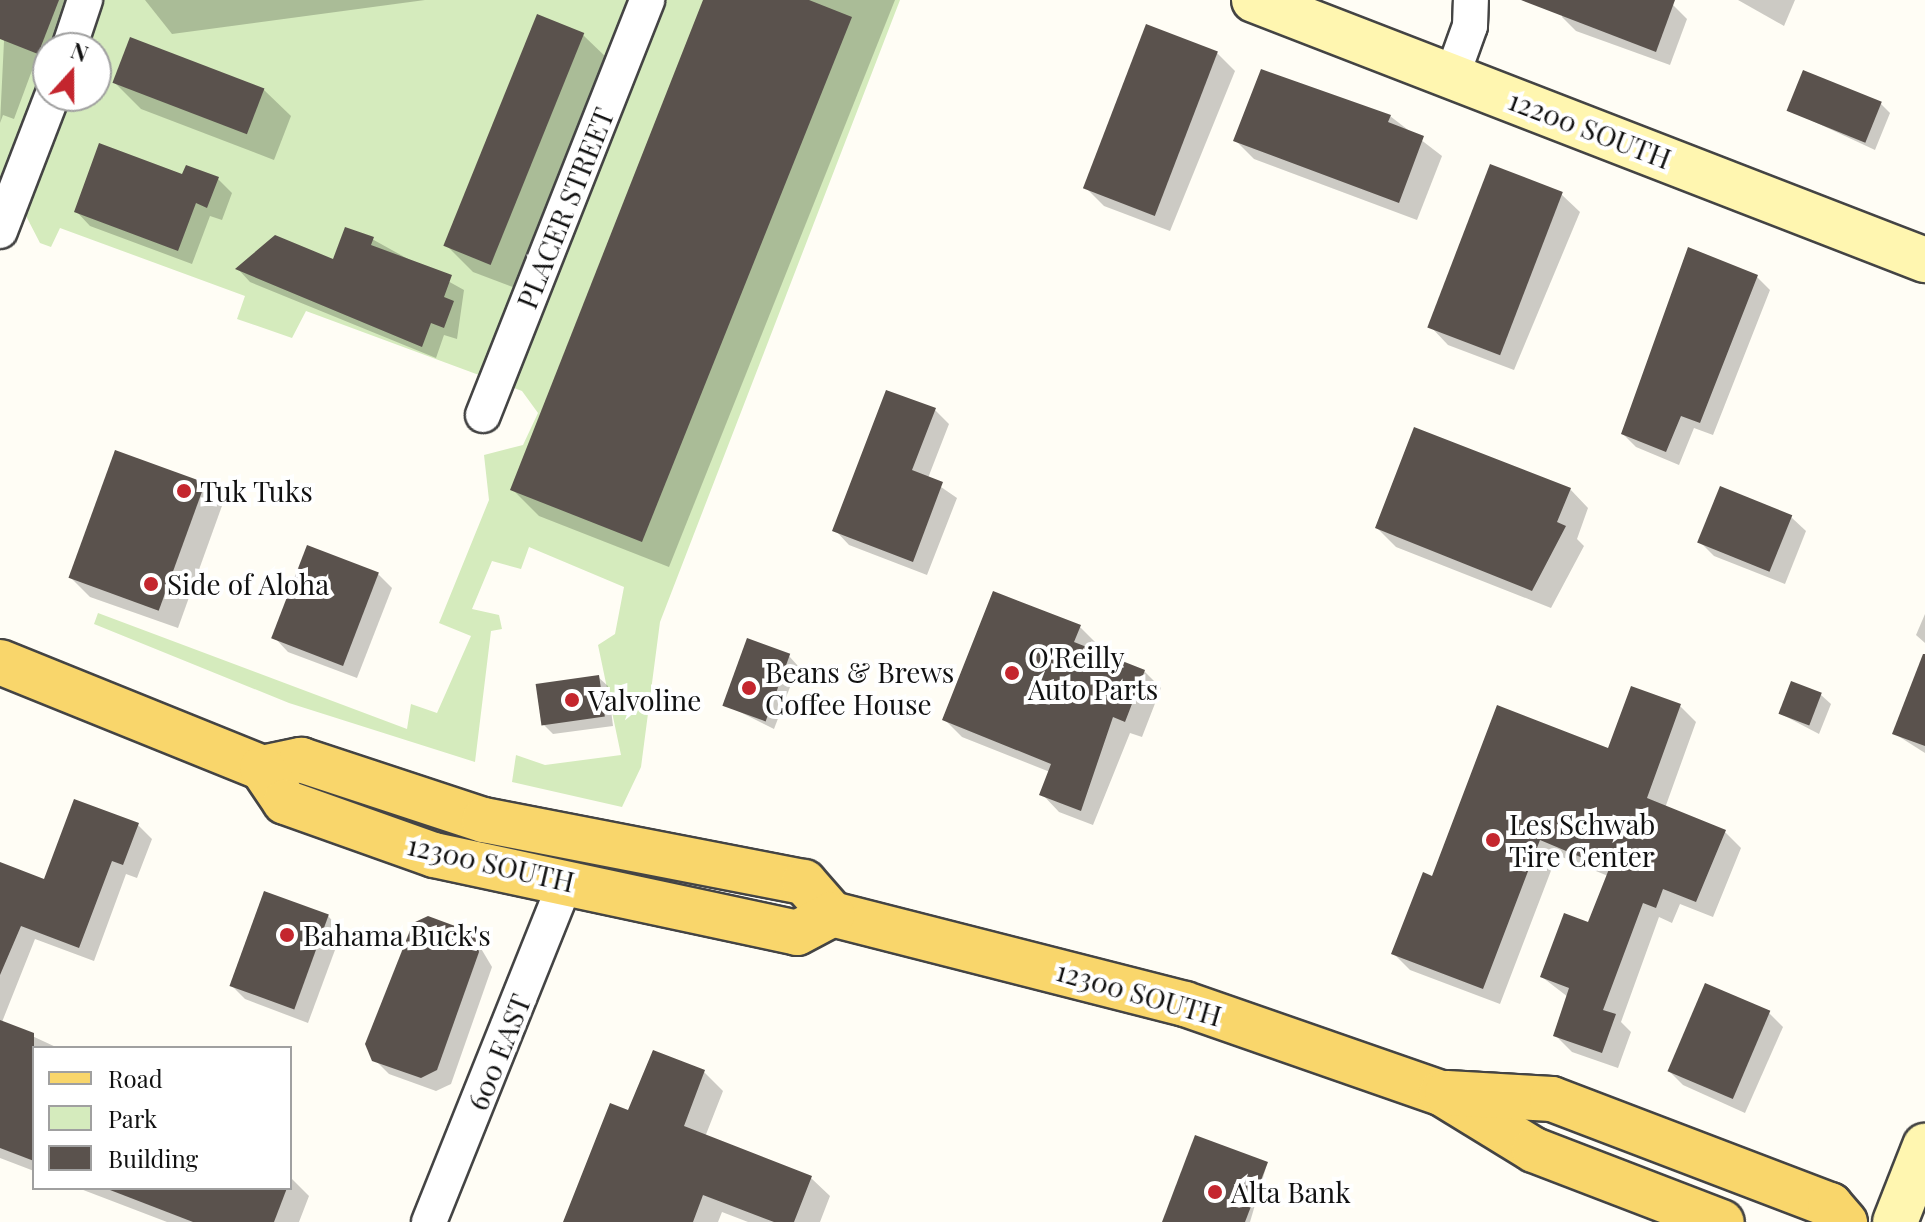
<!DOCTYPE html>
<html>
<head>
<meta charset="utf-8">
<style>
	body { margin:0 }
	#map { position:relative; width:1925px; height:1222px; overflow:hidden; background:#fffdf5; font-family:"Playfair Display",serif }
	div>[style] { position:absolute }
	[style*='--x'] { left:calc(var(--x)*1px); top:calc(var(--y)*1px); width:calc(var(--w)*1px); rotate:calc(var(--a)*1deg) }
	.green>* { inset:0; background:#d5ebbd }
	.shadow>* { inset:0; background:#0003 }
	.building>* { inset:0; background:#5a524d; transform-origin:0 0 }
	.roads { filter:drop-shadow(2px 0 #444) drop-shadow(-2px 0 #444) drop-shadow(0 2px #444) drop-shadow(0 -2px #444) }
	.street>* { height:34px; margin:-17px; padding:0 17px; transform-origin:17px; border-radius:17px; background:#fff }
	.secondary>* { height:44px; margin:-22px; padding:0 22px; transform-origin:22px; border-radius:22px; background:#fff6b0 }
	.primary>* { height:44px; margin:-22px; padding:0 22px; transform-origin:22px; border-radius:22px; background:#f9d66b }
	.dots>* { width:22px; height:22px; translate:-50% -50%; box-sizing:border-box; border:4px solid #fff; border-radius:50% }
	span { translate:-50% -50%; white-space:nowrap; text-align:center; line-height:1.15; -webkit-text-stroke:8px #fff; paint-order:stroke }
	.street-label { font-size:28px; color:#111 }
	.poi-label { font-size:28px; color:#111 }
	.left { translate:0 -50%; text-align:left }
	.legend { position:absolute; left:32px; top:1046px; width:260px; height:144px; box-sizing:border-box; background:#fff; border:2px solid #a0a0a0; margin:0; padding:10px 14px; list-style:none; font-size:24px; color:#111 }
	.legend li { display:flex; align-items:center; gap:16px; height:40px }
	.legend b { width:40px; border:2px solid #a0a0a0 }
	.north { position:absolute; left:32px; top:32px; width:80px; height:80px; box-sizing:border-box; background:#fff; border:2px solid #a0a0a0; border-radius:50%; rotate:21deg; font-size:22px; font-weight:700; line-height:32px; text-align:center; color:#111 }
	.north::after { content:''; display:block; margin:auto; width:28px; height:36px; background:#c4262e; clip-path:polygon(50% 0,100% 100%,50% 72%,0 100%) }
</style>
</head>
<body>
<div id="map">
	<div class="green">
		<div style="clip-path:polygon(evenodd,0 0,900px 0,660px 622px,641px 767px,622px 807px,512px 782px,516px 755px,545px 765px,621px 755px,598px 645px,615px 634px,624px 587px,529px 547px,521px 569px,492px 561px,472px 609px,499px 615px,502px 629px,491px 631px,475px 762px,289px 703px,94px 624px,98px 613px,407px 729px,411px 704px,437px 713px,471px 636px,439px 623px,489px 500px,484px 455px,523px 445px,538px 413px,522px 391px,306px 311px,292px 338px,237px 319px,245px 296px,60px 228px,51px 247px,40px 243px,25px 214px,0 202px,0 0,48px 48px,96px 48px,96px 96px,48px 96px,48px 48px)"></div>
	</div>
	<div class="shadow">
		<div style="clip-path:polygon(6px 0,90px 0,72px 48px,48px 48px,48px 70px,34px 65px,14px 119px,3px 115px,0 123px)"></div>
		<div style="clip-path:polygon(145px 0,425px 0,172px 34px)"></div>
		<div style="clip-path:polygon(705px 0,895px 0,669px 567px,539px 516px,512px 489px)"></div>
		<div style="clip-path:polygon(1568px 0,1673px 5px,1687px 19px,1670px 65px,1576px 31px,1562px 17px)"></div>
		<div style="clip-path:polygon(1738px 0,1795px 0,1784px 26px)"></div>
		<div style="clip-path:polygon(583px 35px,610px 61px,518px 289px,473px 272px,447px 246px)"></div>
		<div style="clip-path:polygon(1217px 53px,1235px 71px,1170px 231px,1104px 206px,1085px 187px)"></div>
		<div style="clip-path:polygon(115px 83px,264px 90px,291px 116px,274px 160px,141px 109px)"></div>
		<div style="clip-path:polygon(1881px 104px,1890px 113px,1875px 150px,1789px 110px)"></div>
		<div style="clip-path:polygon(1390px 116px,1442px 156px,1417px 220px,1254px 159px,1236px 141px)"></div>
		<div style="clip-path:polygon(183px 177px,218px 179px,232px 193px,222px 220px,210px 216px,192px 264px,90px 226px,76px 211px)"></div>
		<div style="clip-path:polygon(1561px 194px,1580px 212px,1514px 370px,1448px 345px,1430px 326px)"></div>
		<div style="clip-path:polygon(372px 239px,464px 290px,457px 339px,444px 335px,436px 358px,250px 282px,238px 269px,334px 262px)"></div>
		<div style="clip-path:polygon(1756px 276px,1770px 290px,1713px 435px,1694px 428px,1679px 465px,1636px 447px,1623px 434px)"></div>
		<div style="clip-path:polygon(935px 410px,949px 424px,928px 478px,957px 498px,927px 575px,849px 545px,835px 530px)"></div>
		<div style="clip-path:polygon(204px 484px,223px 503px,178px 628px,90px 597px,71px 578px)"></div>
		<div style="clip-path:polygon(1570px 489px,1588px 508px,1577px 539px,1584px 546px,1551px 608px,1396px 547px,1377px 528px)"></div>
		<div style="clip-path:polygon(1721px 489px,1791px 517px,1806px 531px,1785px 584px,1714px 556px,1700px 542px)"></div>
		<div style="clip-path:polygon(378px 574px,392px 588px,357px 678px,288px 652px,274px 637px)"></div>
		<div style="clip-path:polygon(1925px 614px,1925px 643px,1916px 635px)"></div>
		<div style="clip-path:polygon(1080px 627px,1097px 644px,1094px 652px,1144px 671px,1161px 688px,1142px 737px,1130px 733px,1093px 825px,1059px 812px,1042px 794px,1050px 772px,962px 737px,945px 720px)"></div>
		<div style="clip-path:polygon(789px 656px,798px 666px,774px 729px,724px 704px)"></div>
		<div style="clip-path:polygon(598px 677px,608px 686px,613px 726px,553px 734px,544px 725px)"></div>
		<div style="clip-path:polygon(1925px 690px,1925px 753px,1895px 734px)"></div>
		<div style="clip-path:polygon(1821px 695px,1831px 704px,1819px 734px,1781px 714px)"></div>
		<div style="clip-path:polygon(1680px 706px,1696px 722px,1665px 808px,1725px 832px,1741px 848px,1713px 917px,1680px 904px,1672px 923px,1659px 917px,1621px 1022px,1631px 1032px,1618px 1068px,1572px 1052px,1555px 1035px,1568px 997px,1542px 977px,1589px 924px,1608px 876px,1557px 855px,1500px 1004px,1410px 970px,1394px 954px,1434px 878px)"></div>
		<div style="clip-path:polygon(138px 825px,152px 839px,137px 878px,126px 874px,94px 961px,35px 939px,2px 1022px,58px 1048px,34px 1048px,34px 1171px,0 1158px,0 864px,45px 882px)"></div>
		<div style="clip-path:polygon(328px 916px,342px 931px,308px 1023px,245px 999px,231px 985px)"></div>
		<div style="clip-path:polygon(473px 935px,492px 967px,451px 1084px,436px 1091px,389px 1074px,374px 1059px)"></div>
		<div style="clip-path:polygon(1769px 1013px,1783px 1027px,1745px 1113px,1683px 1085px,1669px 1071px)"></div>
		<div style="clip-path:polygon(654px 1053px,704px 1072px,723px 1091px,705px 1137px,811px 1178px,830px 1196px,820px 1222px,748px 1222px,722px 1212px,718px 1222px,565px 1222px,629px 1113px)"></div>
		<div style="clip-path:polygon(1267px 1164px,1250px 1222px,1164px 1222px)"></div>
		<div style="clip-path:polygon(290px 1177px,309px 1196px,299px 1222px,167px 1222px,78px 1188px,290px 1188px)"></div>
	</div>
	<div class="building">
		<div style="clip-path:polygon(0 0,59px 0,38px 54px,0 39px)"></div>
		<div style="clip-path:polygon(703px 0,809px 0,852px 17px,642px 542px,510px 490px)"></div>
		<div style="clip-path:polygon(1521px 0,1675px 0,1656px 52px)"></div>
		<div style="left:537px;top:14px;width:51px;height:250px;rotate:22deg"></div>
		<div style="left:1146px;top:24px;width:77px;height:176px;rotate:21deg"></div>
		<div style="left:130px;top:37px;width:144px;height:49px;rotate:21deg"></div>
		<div style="clip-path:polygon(1261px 69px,1391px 115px,1388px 122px,1424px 136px,1399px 203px,1233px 141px)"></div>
		<div style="left:1803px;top:70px;width:85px;height:44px;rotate:22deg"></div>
		<div style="clip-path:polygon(99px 143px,182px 174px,186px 165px,219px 177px,207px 208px,196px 203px,178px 251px,74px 212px)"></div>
		<div style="left:1490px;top:164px;width:78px;height:175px;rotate:21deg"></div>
		<div style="clip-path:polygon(345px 227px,374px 237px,371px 245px,452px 275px,444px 297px,454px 301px,444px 328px,431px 323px,422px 347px,235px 269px,275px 235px,333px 259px)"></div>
		<div style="clip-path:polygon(1688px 247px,1758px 275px,1700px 423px,1681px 416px,1666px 452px,1621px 434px)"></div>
		<div style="clip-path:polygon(886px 390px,936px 408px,912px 470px,943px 482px,913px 562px,832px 531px)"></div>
		<div style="clip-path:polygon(1414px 427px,1571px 488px,1557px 522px,1566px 526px,1532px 591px,1375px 528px)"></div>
		<div style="left:115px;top:450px;width:96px;height:136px;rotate:20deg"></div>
		<div style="left:1720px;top:486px;width:78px;height:61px;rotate:22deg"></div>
		<div style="left:307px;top:545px;width:77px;height:100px;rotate:21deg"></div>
		<div style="clip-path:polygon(993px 591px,1081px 625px,1074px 642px,1145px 670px,1125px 722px,1113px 717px,1081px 811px,1039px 795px,1051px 764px,942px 720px)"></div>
		<div style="left:747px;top:638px;width:46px;height:72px;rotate:20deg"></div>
		<div style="clip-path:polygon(1923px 654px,1925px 654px,1925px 746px,1892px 734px)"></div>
		<div style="left:599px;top:675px;width:42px;height:64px;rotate:82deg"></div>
		<div style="left:1791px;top:681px;width:33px;height:35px;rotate:21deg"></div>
		<div style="clip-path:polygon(1631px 686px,1681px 704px,1647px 798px,1726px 830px,1696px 902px,1663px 889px,1656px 908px,1643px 903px,1603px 1010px,1616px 1014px,1602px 1053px,1553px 1036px,1569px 988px,1540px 977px,1564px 913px,1588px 922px,1609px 869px,1540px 840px,1483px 989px,1391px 954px,1423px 872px,1432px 876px,1497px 705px,1608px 748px)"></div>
		<div style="clip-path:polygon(74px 799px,139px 823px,123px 865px,112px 861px,79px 948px,21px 926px,0 975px,0 862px,44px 879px)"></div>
		<div style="left:264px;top:891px;width:69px;height:101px;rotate:20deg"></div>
		<div style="clip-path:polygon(428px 916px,474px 933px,479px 952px,437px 1070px,421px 1078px,372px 1061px,365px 1044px,413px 923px)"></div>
		<div style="left:1705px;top:983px;width:71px;height:96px;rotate:23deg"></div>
		<div style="clip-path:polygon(0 1020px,34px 1033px,34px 1161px,0 1148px)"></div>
		<div style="clip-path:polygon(653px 1050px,705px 1070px,684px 1126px,812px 1176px,794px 1222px,774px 1222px,703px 1195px,693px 1222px,563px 1222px,610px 1103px,628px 1110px)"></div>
		<div style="clip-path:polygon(1195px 1135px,1268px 1162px,1245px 1222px,1162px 1222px)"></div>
		<div style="clip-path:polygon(287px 1188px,274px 1222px,193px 1222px,110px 1190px)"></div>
	</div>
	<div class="roads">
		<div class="street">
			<div style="--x:69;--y:48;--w:51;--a:-71.6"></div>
			<div style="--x:1452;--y:76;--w:53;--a:-70.2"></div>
			<div style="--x:1470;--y:26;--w:26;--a:-88"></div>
			<div style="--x:0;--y:231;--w:145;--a:-68.9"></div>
			<div style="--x:483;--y:415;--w:446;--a:-68.4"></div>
			<div style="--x:429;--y:1222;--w:367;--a:-68.1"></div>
		</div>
		<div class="secondary">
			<div style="--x:1254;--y:0;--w:720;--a:21.18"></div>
			<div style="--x:1895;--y:1222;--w:82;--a:-68.5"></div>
		</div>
		<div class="primary">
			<div style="--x:0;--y:662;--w:283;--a:22"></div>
			<div style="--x:262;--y:768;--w:40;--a:-12"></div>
			<div style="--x:301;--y:760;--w:193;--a:18.2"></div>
			<div style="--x:484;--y:820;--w:326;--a:11"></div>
			<div style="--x:804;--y:882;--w:43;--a:48.8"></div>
			<div style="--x:832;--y:914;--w:364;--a:14.3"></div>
			<div style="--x:1185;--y:1004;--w:271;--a:19.2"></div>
			<div style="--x:1441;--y:1093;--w:109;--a:31.5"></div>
			<div style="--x:1534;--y:1150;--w:201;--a:21"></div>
			<div style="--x:262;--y:768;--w:41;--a:55.9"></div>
			<div style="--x:285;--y:802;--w:158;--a:19.6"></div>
			<div style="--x:434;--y:855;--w:371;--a:12.1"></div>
			<div style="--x:797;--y:933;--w:40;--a:-28"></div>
			<div style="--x:1447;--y:1093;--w:105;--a:3.3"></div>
			<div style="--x:1552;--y:1099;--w:298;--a:20.9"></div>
			<div style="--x:1830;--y:1205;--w:23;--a:49"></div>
		</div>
	</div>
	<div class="dots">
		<div style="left:184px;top:491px;background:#c4262e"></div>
		<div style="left:151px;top:584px;background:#c4262e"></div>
		<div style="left:1012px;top:673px;background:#c4262e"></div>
		<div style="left:749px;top:688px;background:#c4262e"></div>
		<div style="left:572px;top:700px;background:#c4262e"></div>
		<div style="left:1493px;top:840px;background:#c4262e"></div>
		<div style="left:287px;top:935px;background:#c4262e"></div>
		<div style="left:1215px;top:1192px;background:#c4262e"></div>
	</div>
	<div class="street-label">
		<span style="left:1590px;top:129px;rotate:21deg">12200 SOUTH</span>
		<span style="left:565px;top:208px;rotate:-68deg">PLACER STREET</span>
		<span style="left:491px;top:863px;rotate:13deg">12300 SOUTH</span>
		<span style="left:1139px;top:993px;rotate:16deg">12300 SOUTH</span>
		<span style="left:499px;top:1052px;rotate:-68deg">600 EAST</span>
	</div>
	<div class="poi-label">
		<span class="left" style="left:200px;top:491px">Tuk Tuks</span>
		<span class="left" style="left:167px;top:584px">Side of Aloha</span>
		<span class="left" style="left:1028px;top:673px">O'Reilly<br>Auto Parts</span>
		<span class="left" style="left:765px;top:688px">Beans &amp; Brews<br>Coffee House</span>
		<span class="left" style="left:588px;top:700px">Valvoline</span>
		<span class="left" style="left:1509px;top:840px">Les Schwab<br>Tire Center</span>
		<span class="left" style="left:303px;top:935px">Bahama Buck's</span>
		<span class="left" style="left:1231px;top:1192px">Alta Bank</span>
	</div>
	<ul class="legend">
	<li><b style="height:10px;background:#f9d66b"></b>Road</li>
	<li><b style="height:22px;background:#d5ebbd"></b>Park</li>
	<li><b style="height:22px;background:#5a524d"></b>Building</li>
	</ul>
	<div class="north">N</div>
</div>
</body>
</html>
